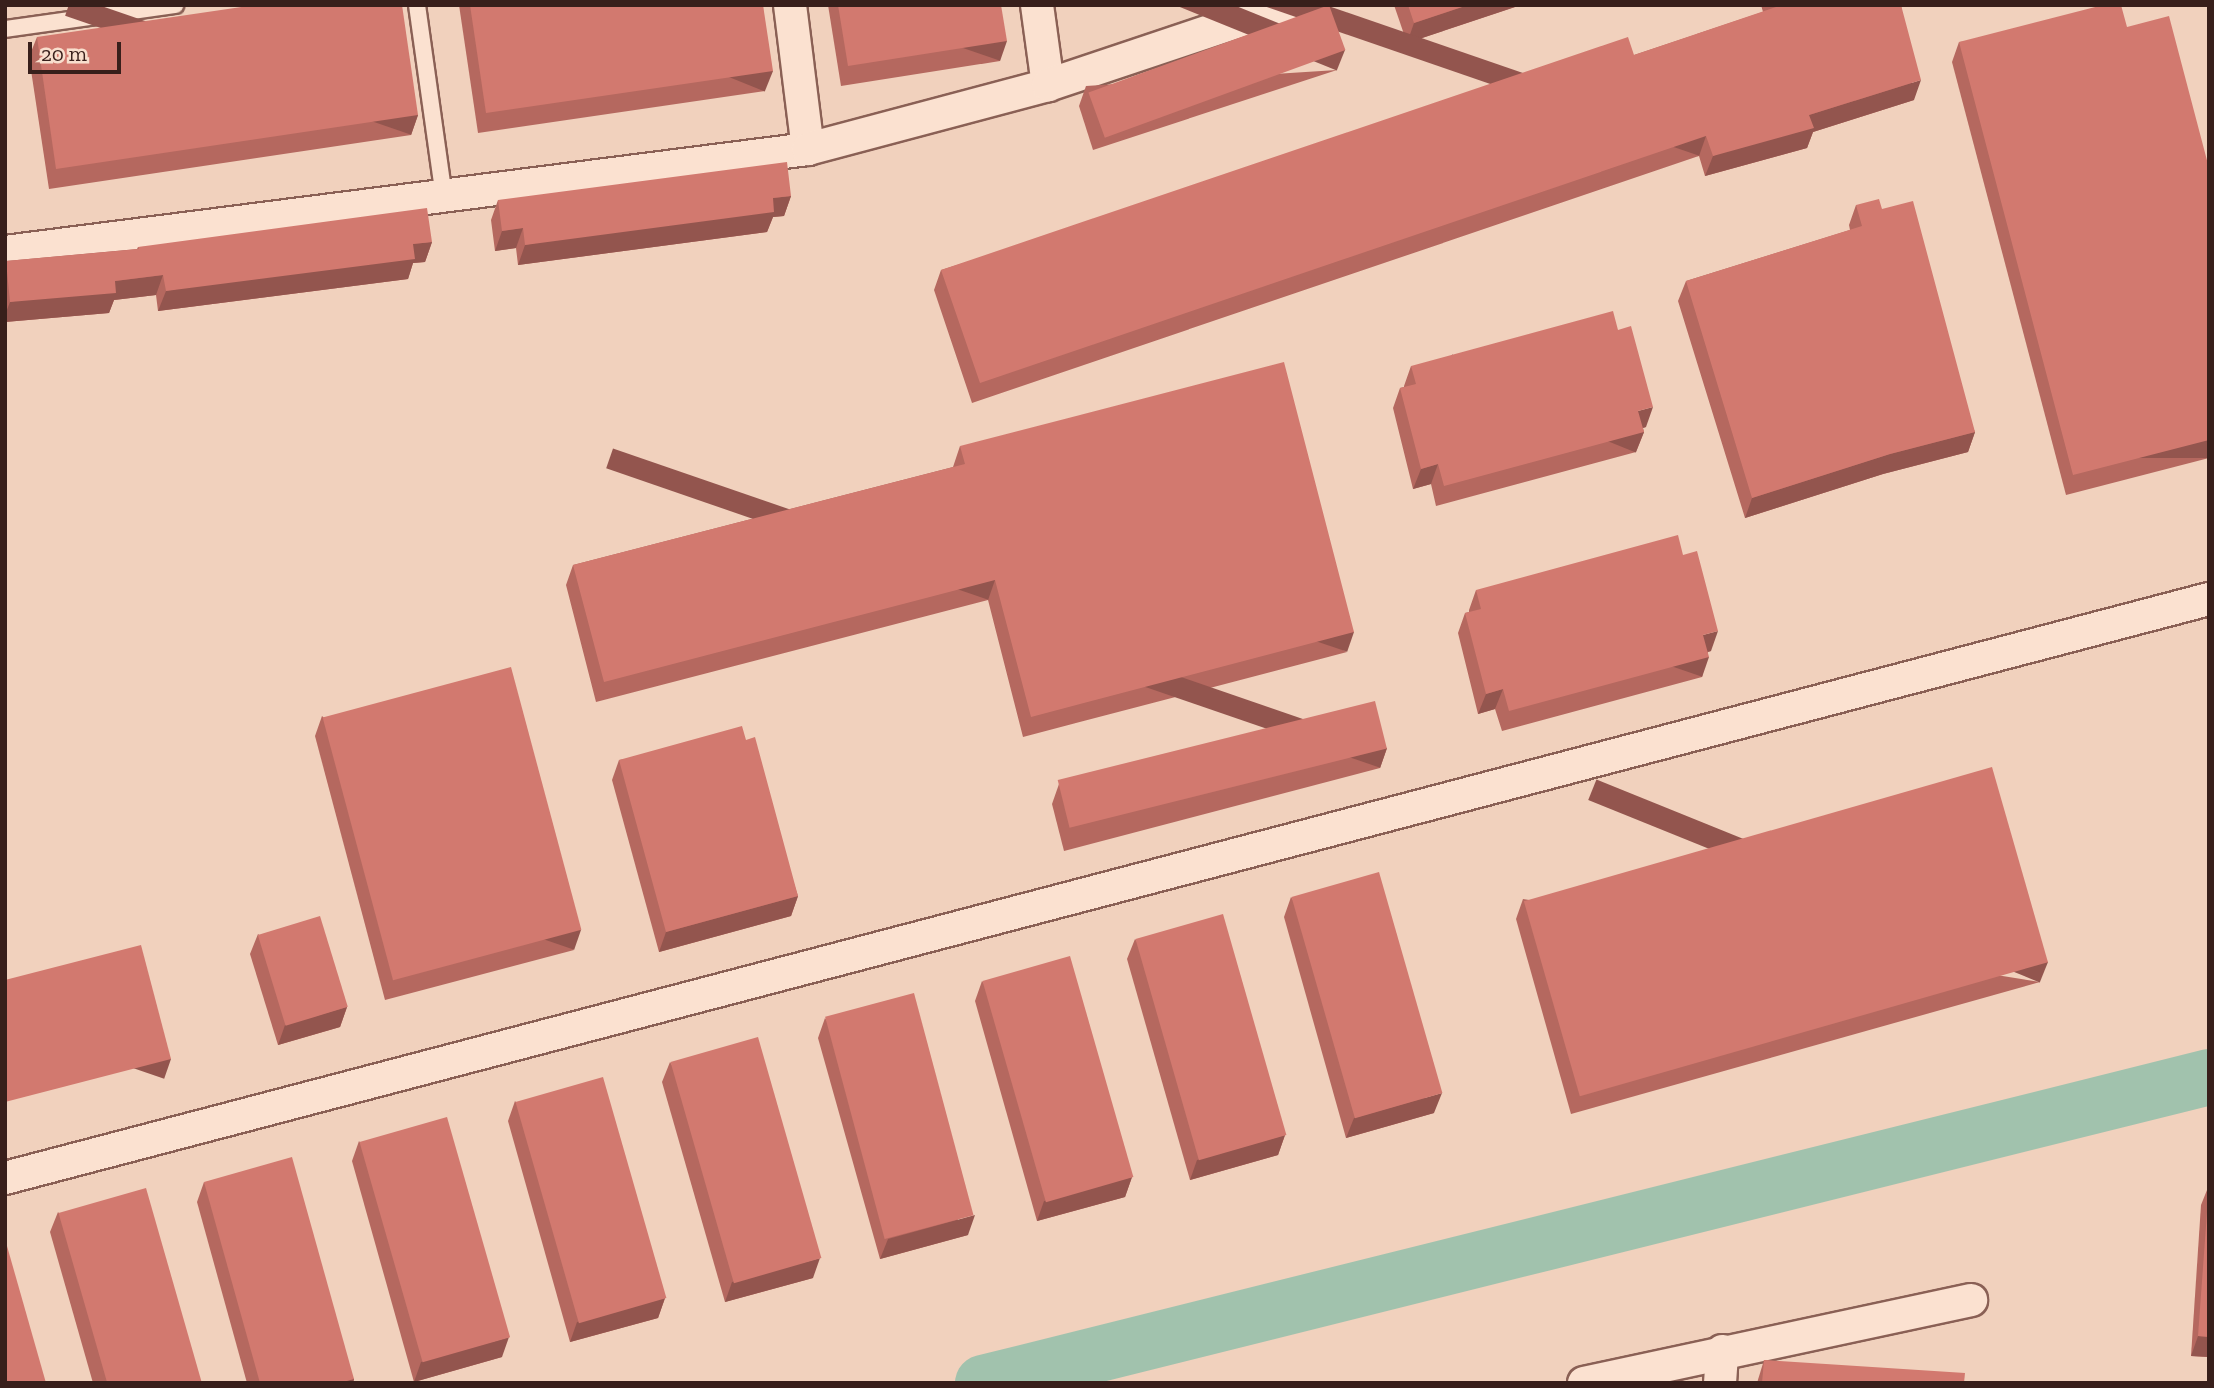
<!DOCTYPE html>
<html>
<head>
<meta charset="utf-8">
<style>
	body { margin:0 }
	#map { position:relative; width:2214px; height:1388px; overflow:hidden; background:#f1d1bd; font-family:"Zilla Slab",serif }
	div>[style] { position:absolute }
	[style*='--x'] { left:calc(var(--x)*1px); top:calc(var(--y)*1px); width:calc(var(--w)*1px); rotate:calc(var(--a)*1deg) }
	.river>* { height:56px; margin:-28px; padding:0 28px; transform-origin:28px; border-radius:28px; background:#a1c2ad }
	.roads { filter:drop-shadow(2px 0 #8a6055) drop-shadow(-2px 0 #8a6055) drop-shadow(0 2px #8a6055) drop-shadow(0 -2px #8a6055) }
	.lane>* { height:16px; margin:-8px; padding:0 8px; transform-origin:8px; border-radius:8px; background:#fbe1d0 }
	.street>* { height:32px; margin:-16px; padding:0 16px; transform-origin:16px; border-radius:16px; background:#fbe1d0 }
	.wall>* { inset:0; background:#b5685f }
	.shaded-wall>* { inset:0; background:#93554e; transform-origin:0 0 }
	.building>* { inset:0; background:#d2796f; transform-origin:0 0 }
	span { translate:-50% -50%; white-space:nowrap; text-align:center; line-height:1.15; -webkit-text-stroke:6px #f8decd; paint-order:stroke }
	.frame { position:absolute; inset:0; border:7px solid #381f1b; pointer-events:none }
	.scale { position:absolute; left:28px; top:42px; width:93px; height:32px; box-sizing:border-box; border:4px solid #381f1b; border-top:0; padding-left:9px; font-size:21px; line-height:24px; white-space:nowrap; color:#381f1b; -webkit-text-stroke:5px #f8decd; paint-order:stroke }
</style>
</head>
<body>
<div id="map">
	<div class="river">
		<div style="--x:983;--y:1383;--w:1264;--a:-14.01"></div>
	</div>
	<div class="roads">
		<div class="lane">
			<div style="--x:417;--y:5;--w:193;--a:82"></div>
			<div style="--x:5;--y:29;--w:172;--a:-8"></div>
		</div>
		<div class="street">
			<div style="--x:790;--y:5;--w:145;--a:82.9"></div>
			<div style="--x:1037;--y:5;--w:81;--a:82.2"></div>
			<div style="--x:5;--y:252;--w:810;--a:-7.31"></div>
			<div style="--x:808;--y:149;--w:248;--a:-14.9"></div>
			<div style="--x:1048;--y:85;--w:252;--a:-18.5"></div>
			<div style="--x:5;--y:1178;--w:2279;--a:-14.72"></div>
			<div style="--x:1584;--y:1383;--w:396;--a:-12.1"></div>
			<div style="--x:1720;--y:1383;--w:32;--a:-86"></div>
		</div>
	</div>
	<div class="wall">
		<div style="clip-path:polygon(459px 5px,763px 5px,765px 91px,478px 133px)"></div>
		<div style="clip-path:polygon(828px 5px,1001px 5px,1000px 61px,841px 86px)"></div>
		<div style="clip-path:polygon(1394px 5px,1521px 5px,1407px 43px)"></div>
		<div style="clip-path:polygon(1761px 5px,1901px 5px,1914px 100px,1813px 132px,1807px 148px,1705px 176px,1699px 156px,972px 403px,934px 290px,941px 270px,1634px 55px,1763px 12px)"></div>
		<div style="clip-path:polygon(2127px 27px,2209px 168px,2209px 458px,2066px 495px,1952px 62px,1959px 42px)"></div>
		<div style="clip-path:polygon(37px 37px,418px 115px,411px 135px,49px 189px,29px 57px)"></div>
		<div style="clip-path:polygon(1337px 70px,1093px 150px,1079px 106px,1086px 86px)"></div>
		<div style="clip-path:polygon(791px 196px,784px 216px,773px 217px,767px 232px,518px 265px,516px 248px,495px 251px,491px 220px,498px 200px)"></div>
		<div style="clip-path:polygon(1856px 205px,1882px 209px,1975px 432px,1968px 452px,1883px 474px,1745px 518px,1678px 301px,1686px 281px,1850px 230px,1849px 225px)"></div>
		<div style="clip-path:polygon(432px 242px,425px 262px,413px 263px,408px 279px,158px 311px,156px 295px,114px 300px,109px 313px,5px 322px,6px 261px,137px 249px,138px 247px)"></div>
		<div style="clip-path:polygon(1411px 366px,1646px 427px,1643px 428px,1644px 432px,1636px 452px,1436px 506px,1431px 484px,1413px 489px,1393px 408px,1400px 388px,1404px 387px,1404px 386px)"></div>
		<div style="clip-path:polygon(960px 446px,1347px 652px,1023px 737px,988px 600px,596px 702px,566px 585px,573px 565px,953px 467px)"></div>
		<div style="clip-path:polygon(1476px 590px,1711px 651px,1708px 652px,1702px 677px,1502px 731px,1495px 709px,1478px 714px,1458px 633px,1465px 613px,1469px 612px,1469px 610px)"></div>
		<div style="clip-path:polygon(322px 716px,574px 950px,385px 1000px,315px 736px)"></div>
		<div style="clip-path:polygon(746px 740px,798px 896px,791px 916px,659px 952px,612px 780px,619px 760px)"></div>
		<div style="clip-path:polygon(1387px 748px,1380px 768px,1064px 851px,1052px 804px,1059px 784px)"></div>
		<div style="clip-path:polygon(1291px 897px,1434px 1113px,1346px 1138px,1284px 917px)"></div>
		<div style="clip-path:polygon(1523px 899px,2040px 982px,1571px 1114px,1516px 919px)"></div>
		<div style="clip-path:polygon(258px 934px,347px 1007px,340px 1027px,278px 1045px,250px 954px)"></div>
		<div style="clip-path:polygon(1135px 939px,1285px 1135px,1278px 1155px,1190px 1180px,1127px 959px)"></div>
		<div style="clip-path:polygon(982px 981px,1132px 1177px,1125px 1197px,1037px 1221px,975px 1001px)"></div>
		<div style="clip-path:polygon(825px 1018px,968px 1235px,880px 1259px,818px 1038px)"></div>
		<div style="clip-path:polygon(670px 1062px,813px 1278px,725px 1302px,662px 1082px)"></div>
		<div style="clip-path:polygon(515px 1101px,665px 1298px,658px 1318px,570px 1342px,508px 1121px)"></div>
		<div style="clip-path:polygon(359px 1141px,502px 1357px,414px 1382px,352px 1161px)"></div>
		<div style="clip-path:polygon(204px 1182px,354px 1379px,353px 1383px,247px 1383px,197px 1202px)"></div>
		<div style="clip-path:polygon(2209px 1185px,2209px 1357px,2191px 1356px,2201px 1205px)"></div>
		<div style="clip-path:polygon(58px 1212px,201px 1383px,93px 1383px,50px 1232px)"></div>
		<div style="clip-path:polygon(1764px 1360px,1964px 1383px,1757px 1383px)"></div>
	</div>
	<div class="shaded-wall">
		<div style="clip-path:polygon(1468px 5px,1521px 5px,1407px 43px,1414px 23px)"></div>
		<div style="left:1007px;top:41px;width:21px;height:161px;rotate:109deg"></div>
		<div style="left:1345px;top:50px;width:22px;height:257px;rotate:112deg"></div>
		<div style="left:773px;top:71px;width:22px;height:290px;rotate:112deg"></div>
		<div style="clip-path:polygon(1921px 80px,1914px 100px,1813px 132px,1807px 148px,1705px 176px,1713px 156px,1809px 115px)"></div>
		<div style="left:418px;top:115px;width:21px;height:366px;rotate:109deg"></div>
		<div style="left:1706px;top:136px;width:21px;height:767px;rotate:109deg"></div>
		<div style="clip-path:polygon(791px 196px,784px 216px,773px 217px,767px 232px,518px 265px,525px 245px,773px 198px)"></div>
		<div style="clip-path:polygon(523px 228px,516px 248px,495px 251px,502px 231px)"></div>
		<div style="clip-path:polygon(432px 242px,425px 262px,413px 263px,408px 279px,158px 311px,166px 291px,413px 244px)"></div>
		<div style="clip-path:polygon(163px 275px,156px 295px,114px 300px,109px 313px,5px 322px,5px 315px,10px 302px,115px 281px)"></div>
		<div style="clip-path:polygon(1653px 407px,1646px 427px,1631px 431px,1638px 411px)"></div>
		<div style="left:1644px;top:432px;width:22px;height:207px;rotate:112deg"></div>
		<div style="clip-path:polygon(1975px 432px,1968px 452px,1883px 474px,1745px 518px,1752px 498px,1890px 454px)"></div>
		<div style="left:2209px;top:440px;width:18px;height:140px;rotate:90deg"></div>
		<div style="clip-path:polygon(1438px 464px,1431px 484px,1413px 489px,1421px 469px)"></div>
		<div style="left:995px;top:580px;width:21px;height:404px;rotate:109deg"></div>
		<div style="clip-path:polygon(1718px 631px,1711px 651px,1696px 655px,1703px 635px)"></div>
		<div style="left:1354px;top:632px;width:21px;height:334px;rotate:109deg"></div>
		<div style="left:1709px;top:657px;width:21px;height:207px;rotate:109deg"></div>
		<div style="clip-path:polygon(1503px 689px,1495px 709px,1478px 714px,1486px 694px)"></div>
		<div style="left:1387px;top:748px;width:21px;height:326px;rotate:109deg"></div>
		<div style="clip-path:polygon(798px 896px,791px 916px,659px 952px,666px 932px)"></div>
		<div style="left:581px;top:930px;width:21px;height:196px;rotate:109deg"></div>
		<div style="left:2048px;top:962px;width:22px;height:487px;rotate:112deg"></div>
		<div style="clip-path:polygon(347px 1007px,340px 1027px,278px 1045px,285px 1025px)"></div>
		<div style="left:171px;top:1059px;width:21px;height:171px;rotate:109deg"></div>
		<div style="clip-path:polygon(1442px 1093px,1434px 1113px,1346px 1138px,1354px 1118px)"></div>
		<div style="clip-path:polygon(1285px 1135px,1278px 1155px,1190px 1180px,1197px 1160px)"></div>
		<div style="clip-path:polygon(1132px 1177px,1125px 1197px,1037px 1221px,1044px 1201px)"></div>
		<div style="clip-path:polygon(975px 1215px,968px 1235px,880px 1259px,888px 1239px)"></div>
		<div style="clip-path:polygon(820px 1258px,813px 1278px,725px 1302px,732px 1282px)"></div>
		<div style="clip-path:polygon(665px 1298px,658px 1318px,570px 1342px,577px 1322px)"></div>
		<div style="clip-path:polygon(2198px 1336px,2209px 1337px,2209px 1357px,2191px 1356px)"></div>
		<div style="clip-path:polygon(509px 1337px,502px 1357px,414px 1382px,421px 1362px)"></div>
		<div style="clip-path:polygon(354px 1379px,353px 1383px,339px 1383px)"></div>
	</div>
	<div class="building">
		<div style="clip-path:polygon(255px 5px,402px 5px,418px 115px,56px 169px,37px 37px)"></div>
		<div style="clip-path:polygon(470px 5px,763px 5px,773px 71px,486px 113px)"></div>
		<div style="clip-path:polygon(838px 5px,1001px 5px,1007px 41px,848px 66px)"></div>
		<div style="left:1329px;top:5px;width:48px;height:256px;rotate:70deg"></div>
		<div style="clip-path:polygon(1408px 5px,1468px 5px,1414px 23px)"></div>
		<div style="clip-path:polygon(1776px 5px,1901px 5px,1921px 80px,1809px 115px,1814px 128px,1713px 156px,1706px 136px,980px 383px,941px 270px,1628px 37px,1634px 55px,1776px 7px)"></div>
		<div style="clip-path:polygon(2103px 5px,2121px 5px,2127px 27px,2169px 16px,2209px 168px,2209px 440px,2073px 475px,1959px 42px)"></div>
		<div style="clip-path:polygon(787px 162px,791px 196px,773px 198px,774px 212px,525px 245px,523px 228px,502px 231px,498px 200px)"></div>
		<div style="clip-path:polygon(1879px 199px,1882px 209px,1913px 201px,1975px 432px,1890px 454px,1752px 498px,1686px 281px,1862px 226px,1856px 205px)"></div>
		<div style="clip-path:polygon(427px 208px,432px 242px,413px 244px,415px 259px,166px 291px,163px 275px,115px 281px,116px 293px,10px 302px,6px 261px,139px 249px,138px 247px)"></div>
		<div style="clip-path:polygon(1613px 311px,1618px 330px,1631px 326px,1653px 407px,1638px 411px,1644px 432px,1444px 486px,1438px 464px,1421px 469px,1400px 388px,1416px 384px,1411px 366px)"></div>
		<div style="clip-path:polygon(1284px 362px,1354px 632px,1031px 717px,995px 580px,604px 682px,573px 565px,965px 464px,960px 446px)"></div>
		<div style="clip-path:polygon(1678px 535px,1683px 555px,1697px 551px,1718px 631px,1703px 635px,1709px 657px,1509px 711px,1503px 689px,1486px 694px,1465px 613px,1481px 609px,1476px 590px)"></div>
		<div style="left:511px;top:667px;width:272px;height:195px;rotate:75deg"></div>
		<div style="left:1375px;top:701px;width:49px;height:327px;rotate:76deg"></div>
		<div style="clip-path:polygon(742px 726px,746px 740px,755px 737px,798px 896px,666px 932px,619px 760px)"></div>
		<div style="left:1992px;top:767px;width:203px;height:487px;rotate:74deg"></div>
		<div style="left:1379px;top:872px;width:230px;height:91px;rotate:74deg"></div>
		<div style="left:1223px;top:914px;width:230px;height:91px;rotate:74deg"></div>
		<div style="left:320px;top:916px;width:95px;height:65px;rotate:73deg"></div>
		<div style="clip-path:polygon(141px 945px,171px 1059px,5px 1102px,5px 980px)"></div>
		<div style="left:1070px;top:956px;width:230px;height:91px;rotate:74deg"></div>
		<div style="left:914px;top:993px;width:230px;height:92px;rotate:75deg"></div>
		<div style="left:758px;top:1037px;width:230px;height:91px;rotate:74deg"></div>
		<div style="left:603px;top:1077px;width:230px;height:91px;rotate:74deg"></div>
		<div style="left:447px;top:1117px;width:229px;height:91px;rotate:74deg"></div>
		<div style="clip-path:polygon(292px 1157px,354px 1379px,339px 1383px,260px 1383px,204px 1182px)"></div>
		<div style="clip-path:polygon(2209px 1185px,2209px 1337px,2198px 1336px)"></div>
		<div style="left:146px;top:1188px;width:203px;height:91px;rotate:74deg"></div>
		<div style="clip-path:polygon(5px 1239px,46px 1383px,5px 1383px)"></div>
		<div style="clip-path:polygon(1764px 1360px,1965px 1373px,1964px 1383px,1762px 1383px)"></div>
	</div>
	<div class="frame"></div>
	<div class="scale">20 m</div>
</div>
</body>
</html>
